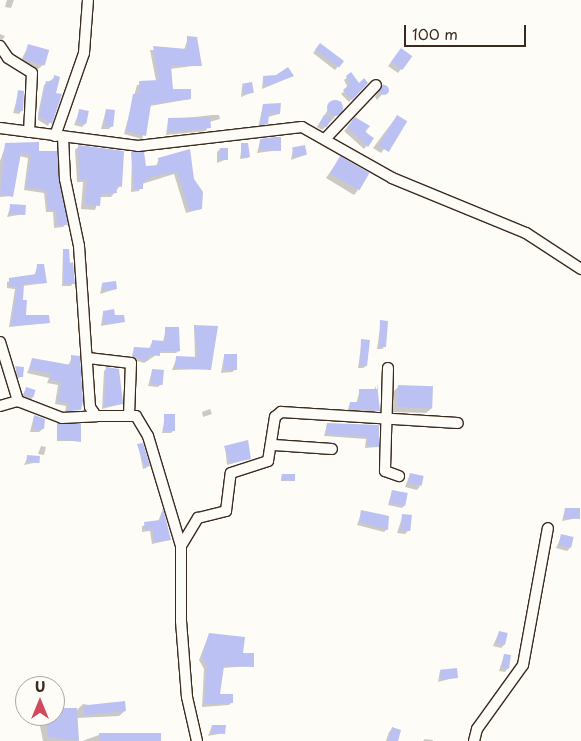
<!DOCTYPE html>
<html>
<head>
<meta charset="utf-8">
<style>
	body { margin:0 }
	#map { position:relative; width:581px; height:741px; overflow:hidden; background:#fdfcf7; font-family:"Playpen Sans",sans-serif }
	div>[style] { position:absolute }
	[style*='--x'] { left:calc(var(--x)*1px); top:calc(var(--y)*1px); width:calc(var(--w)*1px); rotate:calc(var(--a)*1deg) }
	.shadow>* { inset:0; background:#0003; transform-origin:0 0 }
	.building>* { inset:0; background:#bcc1f3; transform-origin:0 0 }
	.round { border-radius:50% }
	.roads { filter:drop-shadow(1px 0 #3b2a1e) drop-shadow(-1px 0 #3b2a1e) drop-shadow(0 1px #3b2a1e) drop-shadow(0 -1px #3b2a1e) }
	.minor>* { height:10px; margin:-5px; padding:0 5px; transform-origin:5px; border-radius:5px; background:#fdfcf7 }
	span { translate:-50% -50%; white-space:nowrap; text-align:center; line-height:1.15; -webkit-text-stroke:5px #fdfcf7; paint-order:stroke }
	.north { position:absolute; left:15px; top:676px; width:50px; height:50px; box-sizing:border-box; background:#fdfcf7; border:1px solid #afa8a0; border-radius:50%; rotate:0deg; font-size:14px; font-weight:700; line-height:20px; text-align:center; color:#3b2a1e }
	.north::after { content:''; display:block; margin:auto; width:18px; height:22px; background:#d1495b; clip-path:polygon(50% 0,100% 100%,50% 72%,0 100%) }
	.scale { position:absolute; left:404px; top:25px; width:122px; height:22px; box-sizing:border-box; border:2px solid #3b2a1e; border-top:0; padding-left:6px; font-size:15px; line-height:18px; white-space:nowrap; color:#3b2a1e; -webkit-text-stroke:4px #fdfcf7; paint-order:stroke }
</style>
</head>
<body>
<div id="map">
	<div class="shadow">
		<div style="clip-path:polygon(7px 0,14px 0,11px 8px,5px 7px)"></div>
		<div style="clip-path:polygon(0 34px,5px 36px,0 43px)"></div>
		<div style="clip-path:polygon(188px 38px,200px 65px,170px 69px,172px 91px,190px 99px,150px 106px,142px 139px,124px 134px,137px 85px,156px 81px,150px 50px,184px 50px)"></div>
		<div style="clip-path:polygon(29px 45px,43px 65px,37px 70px,19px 64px)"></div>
		<div style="clip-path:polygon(317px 48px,342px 61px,335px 70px,313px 53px)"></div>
		<div style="clip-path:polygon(398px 53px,411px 56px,398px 73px,388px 66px)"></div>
		<div style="clip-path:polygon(351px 74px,359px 84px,367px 83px,349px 102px,341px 94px,348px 88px,344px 80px)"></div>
		<div style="clip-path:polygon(276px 76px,293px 76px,262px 89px,263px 77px)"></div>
		<div style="clip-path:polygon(55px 77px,55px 94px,61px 95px,48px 126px,38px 120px,38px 114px,44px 85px)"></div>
		<div style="clip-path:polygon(383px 84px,388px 88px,377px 100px,375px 97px)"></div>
		<div style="clip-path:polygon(242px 86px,253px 92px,241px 97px)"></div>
		<div style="clip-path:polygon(19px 92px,22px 110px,19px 114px,13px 113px)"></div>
		<div style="clip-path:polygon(334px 100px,342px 102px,334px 118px,322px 130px,317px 127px)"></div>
		<div style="clip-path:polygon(263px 105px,279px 114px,268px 117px,267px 123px,258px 128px)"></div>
		<div style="clip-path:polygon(80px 110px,86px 123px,82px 127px,74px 125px)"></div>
		<div style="clip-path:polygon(106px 110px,112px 126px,109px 129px,101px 129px)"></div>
		<div style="clip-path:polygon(212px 115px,219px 115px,220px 119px,209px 122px,206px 131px,166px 135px,168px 120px)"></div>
		<div style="clip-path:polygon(355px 119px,372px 139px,364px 149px,344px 131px)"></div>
		<div style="clip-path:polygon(394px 120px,405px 121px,381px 153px,373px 148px)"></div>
		<div style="clip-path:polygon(260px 142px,280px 150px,257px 153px)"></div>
		<div style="clip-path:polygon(6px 144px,37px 152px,66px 224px,63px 227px,54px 228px,53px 212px,46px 212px,44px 193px,24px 190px,28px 158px,19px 156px,12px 196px,0 197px,0 161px)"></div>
		<div style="clip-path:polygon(242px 144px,249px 157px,247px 158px,240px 159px)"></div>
		<div style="clip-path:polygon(79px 146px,120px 186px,111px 197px,99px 197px,95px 210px,81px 209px,83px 182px,77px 182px,75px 150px)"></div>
		<div style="clip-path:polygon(293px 148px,305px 155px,291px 160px)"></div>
		<div style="clip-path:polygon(220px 149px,227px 159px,217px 163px,217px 152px)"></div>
		<div style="clip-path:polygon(132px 153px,145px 167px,156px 166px,159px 159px,193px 180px,201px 209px,186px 213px,174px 174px,142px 184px,139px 191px,131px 192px)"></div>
		<div style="clip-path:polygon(340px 158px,358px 190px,354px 195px,326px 178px)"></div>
		<div style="clip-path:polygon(11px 205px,24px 214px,7px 217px)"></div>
		<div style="clip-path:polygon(63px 250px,73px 283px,71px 286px,62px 286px)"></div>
		<div style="clip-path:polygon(38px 265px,46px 283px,22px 286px,22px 301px,25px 317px,48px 323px,9px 327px,15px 289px,7px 288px,7px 282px,34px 276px)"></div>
		<div style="clip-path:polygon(102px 284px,116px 289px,100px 294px)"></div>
		<div style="clip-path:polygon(103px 312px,114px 317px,124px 322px,101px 326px)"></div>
		<div style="clip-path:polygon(381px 322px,384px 347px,382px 349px,377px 349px)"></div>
		<div style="clip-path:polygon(194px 326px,216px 328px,210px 369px,172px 370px,177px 357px,195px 358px)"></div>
		<div style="clip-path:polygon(166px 328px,179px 351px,176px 353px,159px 353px,144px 363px,131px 359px,134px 348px,149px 349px,152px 342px,163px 342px)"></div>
		<div style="clip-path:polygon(362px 340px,366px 366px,363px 368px,358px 368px)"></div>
		<div style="clip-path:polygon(224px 356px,236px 369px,232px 372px,221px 373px)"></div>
		<div style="clip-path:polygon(72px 357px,80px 408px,65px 413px,66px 406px,55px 404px,58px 385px,47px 383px,49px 378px,27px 373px,33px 359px,68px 366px)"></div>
		<div style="clip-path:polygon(23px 368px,22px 376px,15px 380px,12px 372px)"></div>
		<div style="clip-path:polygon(107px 368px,121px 404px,102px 409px,104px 371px)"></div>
		<div style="clip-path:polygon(152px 371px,161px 384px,158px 387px,148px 386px)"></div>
		<div style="clip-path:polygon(376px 386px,375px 413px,347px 412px,350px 403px,356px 404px,360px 390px,374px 390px)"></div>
		<div style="clip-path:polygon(398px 387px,432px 388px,432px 408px,426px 413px,392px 412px,393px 392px)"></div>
		<div style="clip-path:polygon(26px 389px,33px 397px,30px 400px,21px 398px)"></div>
		<div style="clip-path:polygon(210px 409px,212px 414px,203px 417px,202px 412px)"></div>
		<div style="clip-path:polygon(34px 416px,43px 429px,39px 432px,30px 432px)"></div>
		<div style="clip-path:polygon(165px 416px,174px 430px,171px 433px,162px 433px)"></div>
		<div style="clip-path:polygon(327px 424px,375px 427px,378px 447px,365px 448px,366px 439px,324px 436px)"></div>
		<div style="left:57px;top:425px;width:23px;height:16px"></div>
		<div style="clip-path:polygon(138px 445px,148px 466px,146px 468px,143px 469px)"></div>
		<div style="clip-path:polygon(41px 446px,46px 447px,44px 455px,38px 454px)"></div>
		<div style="clip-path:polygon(225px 447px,249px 459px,227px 465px)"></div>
		<div style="clip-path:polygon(28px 457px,38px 462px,24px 465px)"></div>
		<div style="clip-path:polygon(410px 474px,420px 486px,417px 490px,405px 487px)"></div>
		<div style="clip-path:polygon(282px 475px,294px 481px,281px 481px)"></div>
		<div style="clip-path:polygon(392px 491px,405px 505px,402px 508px,388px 505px)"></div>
		<div style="clip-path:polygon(565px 509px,578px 518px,562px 521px)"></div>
		<div style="clip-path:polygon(162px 511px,170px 540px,152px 544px,150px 531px,142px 532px,142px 526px,158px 522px)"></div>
		<div style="clip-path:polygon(362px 512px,387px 529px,384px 532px,357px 525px)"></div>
		<div style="clip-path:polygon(403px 515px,409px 530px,405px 534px,397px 533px)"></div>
		<div style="clip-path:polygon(562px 535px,570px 548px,567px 551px,556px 548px)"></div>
		<div style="clip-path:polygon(499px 632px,504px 645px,501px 648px,493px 646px)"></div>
		<div style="clip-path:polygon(209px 634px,242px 654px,252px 666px,222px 668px,219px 695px,232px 702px,229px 705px,202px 707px,204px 669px,199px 660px)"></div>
		<div style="clip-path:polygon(504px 655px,508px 668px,505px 672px,499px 671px)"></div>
		<div style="clip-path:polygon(440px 671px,457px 677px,438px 682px)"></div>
		<div style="clip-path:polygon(83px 704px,125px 711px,119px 716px,76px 718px,77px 741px,43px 741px,38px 716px,55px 716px,55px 709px,76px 711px)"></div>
		<div style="clip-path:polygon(212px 726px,224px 733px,208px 736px)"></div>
		<div style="clip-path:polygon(392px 729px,396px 741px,386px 741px,389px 732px)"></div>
		<div style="clip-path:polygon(99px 735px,160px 741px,82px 741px)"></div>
		<div style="clip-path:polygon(425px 739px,433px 740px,433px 741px,423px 741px)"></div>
	</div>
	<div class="building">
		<div style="clip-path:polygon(187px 36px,197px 37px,202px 66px,171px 66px,173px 89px,191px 89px,191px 99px,151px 104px,146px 136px,126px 131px,133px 94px,140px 94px,139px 81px,159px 80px,153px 46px,187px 49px)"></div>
		<div style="left:320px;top:43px;width:30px;height:8px;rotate:37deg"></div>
		<div style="left:28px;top:44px;width:22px;height:16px;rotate:16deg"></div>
		<div style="left:401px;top:48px;width:14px;height:17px;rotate:36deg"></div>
		<div style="clip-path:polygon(288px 67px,294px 76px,265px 87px,263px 76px,276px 75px)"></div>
		<div style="clip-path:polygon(351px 72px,359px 83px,364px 78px,368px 83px,352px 100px,343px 90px,350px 84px,346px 76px)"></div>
		<div style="clip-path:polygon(54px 75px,60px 77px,56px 93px,62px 94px,52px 124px,40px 117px,40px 111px,46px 81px,53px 82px)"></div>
		<div style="left:252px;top:82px;width:11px;height:10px;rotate:80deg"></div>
		<div class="round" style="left:379px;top:85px;width:10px;height:10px"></div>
		<div style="clip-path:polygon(18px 90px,24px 91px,23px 111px,15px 110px)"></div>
		<div class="round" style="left:327px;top:100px;width:16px;height:16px"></div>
		<div style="clip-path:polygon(281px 103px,280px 114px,269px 114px,268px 124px,260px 125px,263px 104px)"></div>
		<div style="left:79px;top:109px;width:10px;height:13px;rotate:11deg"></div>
		<div style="left:106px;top:109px;width:9px;height:17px;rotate:6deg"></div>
		<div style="clip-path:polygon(324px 115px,331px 118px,327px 127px,319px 124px)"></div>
		<div style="left:397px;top:115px;width:12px;height:36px;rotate:31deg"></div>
		<div style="clip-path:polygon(210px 117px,211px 128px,168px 132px,168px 118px)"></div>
		<div style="clip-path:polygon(355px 117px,370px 126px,365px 132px,374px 138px,368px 147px,347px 127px)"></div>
		<div style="clip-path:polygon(275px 137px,281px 137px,281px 151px,259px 150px,260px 139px)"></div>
		<div style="clip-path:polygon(39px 142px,39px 151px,57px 151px,68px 225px,57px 225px,56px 210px,48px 210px,46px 190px,26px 187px,31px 155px,21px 153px,13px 197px,0 194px,5px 143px)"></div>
		<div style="clip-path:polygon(241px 143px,248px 143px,250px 157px,241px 158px)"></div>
		<div style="clip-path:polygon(78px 145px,124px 151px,122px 187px,116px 186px,117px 193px,101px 194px,100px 206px,85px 205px,87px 179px,80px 179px)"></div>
		<div style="left:305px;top:145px;width:10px;height:13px;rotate:79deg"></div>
		<div style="left:220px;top:148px;width:8px;height:12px"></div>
		<div style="clip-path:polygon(190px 149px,194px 179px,203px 192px,202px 209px,190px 211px,177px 172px,153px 176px,143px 182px,143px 189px,134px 189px,131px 152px,144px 152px,146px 166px,159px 165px,158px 158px)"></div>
		<div style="left:340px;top:156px;width:34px;height:20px;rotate:30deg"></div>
		<div style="left:10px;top:204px;width:16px;height:10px;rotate:4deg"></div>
		<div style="clip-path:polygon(63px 249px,69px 249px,70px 263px,73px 262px,75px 284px,64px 284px)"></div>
		<div style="clip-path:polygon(37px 264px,44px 264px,47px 283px,24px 284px,23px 300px,27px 300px,26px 315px,49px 315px,50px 323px,11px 326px,17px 287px,9px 286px,9px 278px,36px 274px)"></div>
		<div style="left:116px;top:281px;width:8px;height:14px;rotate:83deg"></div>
		<div style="clip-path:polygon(114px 309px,115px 315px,124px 315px,125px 322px,104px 324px,103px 311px)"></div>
		<div style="clip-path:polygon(380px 320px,388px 321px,386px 347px,379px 347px)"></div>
		<div style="clip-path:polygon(194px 325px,218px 326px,211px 370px,175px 368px,176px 356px,198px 357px)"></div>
		<div style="clip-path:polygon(165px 327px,179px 327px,180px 351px,160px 351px,160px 356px,148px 355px,148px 361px,133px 357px,134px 347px,152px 348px,152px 340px,165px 341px)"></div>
		<div style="clip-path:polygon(361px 339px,370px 340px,367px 366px,360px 366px)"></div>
		<div style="left:224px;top:354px;width:13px;height:16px"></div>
		<div style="clip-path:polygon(71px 355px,80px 356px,83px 401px,81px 410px,68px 411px,69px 403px,58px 401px,61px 382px,50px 380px,51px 374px,29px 369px,32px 358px,71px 365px)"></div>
		<div style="clip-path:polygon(15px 366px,24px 367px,23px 377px,18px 377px)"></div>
		<div style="clip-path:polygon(106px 367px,119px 369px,123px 404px,104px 407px)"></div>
		<div style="left:152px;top:369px;width:12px;height:15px;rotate:5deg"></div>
		<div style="clip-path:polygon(377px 383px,380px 411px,349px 409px,350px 402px,359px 402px,359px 389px,377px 389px)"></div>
		<div style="left:398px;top:385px;width:35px;height:22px;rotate:2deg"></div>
		<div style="left:26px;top:387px;width:10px;height:8px;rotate:17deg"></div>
		<div style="left:164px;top:414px;width:11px;height:17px"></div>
		<div style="clip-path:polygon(34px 415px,45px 419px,44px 429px,33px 429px)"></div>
		<div style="clip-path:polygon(57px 423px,81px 424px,81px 442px,57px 439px)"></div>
		<div style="clip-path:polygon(327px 423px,379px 425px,379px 447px,367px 446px,368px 437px,326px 434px)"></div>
		<div style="clip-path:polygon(248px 440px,251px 459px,230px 463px,224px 446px)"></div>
		<div style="clip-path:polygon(143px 443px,150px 466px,145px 467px,137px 444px)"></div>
		<div style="left:27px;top:455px;width:13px;height:7px;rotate:4deg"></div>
		<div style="left:410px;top:473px;width:14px;height:10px;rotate:12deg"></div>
		<div style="clip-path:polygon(282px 474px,295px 474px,295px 481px,281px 480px)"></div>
		<div style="left:392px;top:490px;width:16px;height:13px;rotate:11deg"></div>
		<div style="clip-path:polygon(163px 508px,171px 540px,154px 542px,153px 529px,145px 530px,144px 522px,160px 520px)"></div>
		<div style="clip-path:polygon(565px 508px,580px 508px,580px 519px,564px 518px)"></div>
		<div style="clip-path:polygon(361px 510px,389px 516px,388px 530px,359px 522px)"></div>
		<div style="left:402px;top:514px;width:10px;height:16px;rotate:6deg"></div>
		<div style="left:561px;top:534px;width:13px;height:11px;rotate:13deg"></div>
		<div style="left:499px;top:631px;width:9px;height:12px;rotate:13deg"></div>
		<div style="clip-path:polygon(209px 633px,245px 637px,243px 653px,254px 653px,254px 667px,224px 666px,220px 694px,233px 694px,233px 703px,204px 704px,207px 666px,202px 657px)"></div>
		<div style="left:504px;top:654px;width:7px;height:14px;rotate:8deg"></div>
		<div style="left:457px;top:668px;width:10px;height:17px;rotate:84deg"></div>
		<div style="left:125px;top:701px;width:10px;height:42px;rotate:84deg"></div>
		<div style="clip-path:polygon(55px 708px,77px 708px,79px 741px,48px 737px,45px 716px,55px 716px)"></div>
		<div style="clip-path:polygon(212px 725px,226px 725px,225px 734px,211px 733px)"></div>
		<div style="clip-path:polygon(392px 727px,401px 730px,398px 741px,388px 741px)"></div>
		<div style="left:161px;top:733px;width:8px;height:62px;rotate:90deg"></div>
	</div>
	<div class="roads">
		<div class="minor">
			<div style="--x:0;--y:46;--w:14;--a:56"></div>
			<div style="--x:8;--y:58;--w:28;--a:32"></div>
			<div style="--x:32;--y:73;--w:59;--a:92.9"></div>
			<div style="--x:0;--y:128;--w:139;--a:7.4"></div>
			<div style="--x:138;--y:146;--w:165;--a:-6.6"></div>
			<div style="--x:302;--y:127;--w:103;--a:29.5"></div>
			<div style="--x:392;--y:178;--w:145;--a:22.3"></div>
			<div style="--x:526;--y:233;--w:66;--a:33.2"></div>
			<div style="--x:55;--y:136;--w:88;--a:-70.7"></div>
			<div style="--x:84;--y:53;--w:53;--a:-85.7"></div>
			<div style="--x:63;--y:137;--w:42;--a:87.3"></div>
			<div style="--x:65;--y:179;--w:68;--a:78.2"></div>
			<div style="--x:79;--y:246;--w:161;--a:86.1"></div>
			<div style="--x:90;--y:407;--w:11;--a:56"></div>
			<div style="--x:96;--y:416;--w:40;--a:0"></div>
			<div style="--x:136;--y:416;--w:23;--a:59"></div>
			<div style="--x:148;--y:436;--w:115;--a:73.3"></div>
			<div style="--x:181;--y:546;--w:75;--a:90"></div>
			<div style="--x:181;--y:621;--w:76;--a:85.5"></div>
			<div style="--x:187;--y:697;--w:45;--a:77.2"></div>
			<div style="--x:325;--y:139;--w:74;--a:-46.6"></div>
			<div style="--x:0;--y:342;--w:62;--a:73"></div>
			<div style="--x:18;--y:401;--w:47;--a:21.1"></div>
			<div style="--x:62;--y:418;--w:34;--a:-3"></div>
			<div style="--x:88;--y:358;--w:43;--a:6.6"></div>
			<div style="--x:131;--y:363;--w:52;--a:92.2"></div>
			<div style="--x:388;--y:368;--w:103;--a:91.7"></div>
			<div style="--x:385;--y:471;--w:15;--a:20"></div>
			<div style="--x:0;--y:406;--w:19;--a:-16"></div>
			<div style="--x:274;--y:445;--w:58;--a:3.9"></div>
			<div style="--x:181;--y:546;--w:33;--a:-59"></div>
			<div style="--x:198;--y:518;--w:29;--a:-14"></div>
			<div style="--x:226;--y:511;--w:38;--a:-83"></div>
			<div style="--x:231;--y:473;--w:39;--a:-18"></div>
			<div style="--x:268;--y:461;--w:45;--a:-81"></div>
			<div style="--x:275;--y:417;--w:8;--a:-40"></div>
			<div style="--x:281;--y:412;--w:177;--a:3.6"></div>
			<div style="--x:474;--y:741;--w:12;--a:-76"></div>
			<div style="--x:477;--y:729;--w:79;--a:-54.3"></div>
			<div style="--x:523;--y:665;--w:139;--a:-79.7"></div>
		</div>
	</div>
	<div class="north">U</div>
	<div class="scale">100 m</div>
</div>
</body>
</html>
